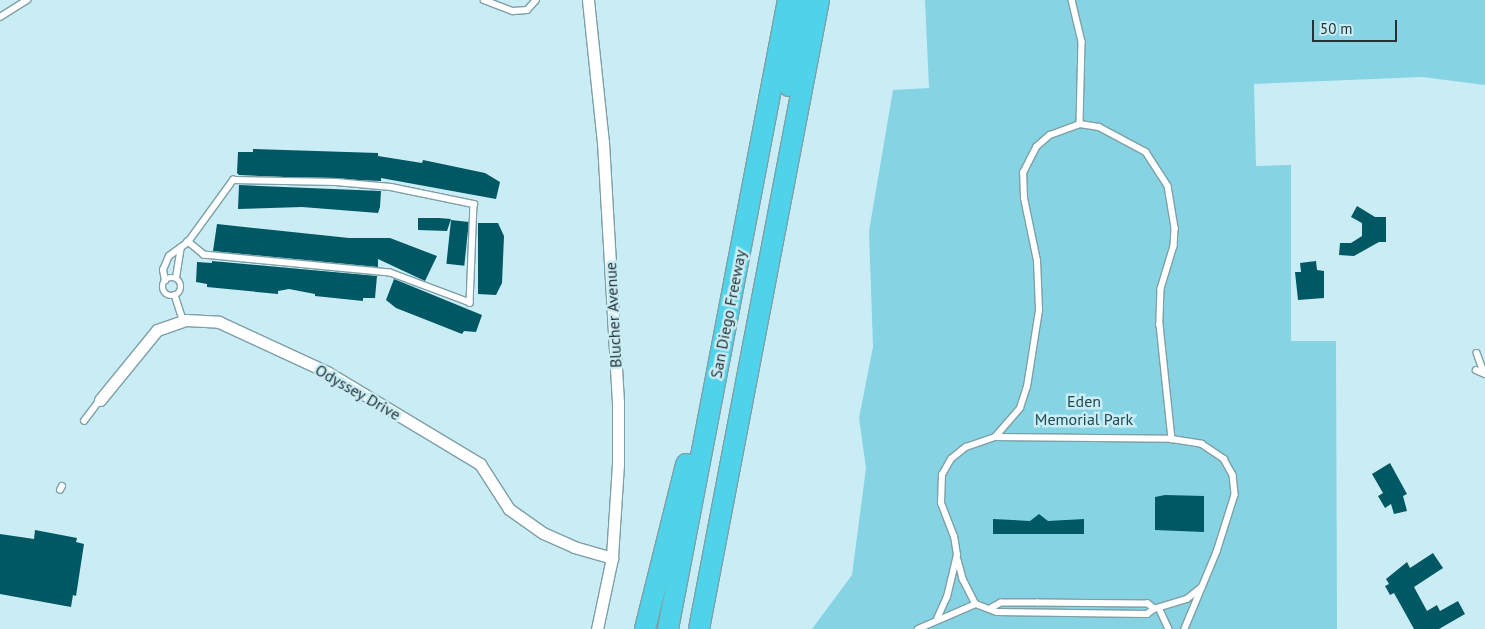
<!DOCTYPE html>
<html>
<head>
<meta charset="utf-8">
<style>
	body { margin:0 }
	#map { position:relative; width:1485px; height:629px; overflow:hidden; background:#caedf5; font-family:"PT Sans",sans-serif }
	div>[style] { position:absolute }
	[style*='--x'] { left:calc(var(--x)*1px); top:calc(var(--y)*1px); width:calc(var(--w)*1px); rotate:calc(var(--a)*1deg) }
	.green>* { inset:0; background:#86d3e3 }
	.building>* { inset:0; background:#005865; transform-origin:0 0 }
	.roads { filter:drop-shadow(1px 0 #7d9fa6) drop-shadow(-1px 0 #7d9fa6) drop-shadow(0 1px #7d9fa6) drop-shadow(0 -1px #7d9fa6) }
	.service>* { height:5.5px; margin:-2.75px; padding:0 2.75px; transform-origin:2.75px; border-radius:2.75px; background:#fff }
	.service>.ring { margin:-2.75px; padding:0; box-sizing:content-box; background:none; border:5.5px solid #fff; border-radius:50% }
	.minor>* { height:11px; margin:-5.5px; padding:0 5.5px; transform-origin:5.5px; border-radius:5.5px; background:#fff }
	.motorway>* { height:20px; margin:-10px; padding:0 10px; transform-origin:10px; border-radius:10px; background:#4fd3eb }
	span { translate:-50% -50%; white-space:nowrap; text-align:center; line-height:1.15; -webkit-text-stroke:5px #caedf5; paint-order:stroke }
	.street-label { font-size:16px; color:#243235 }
	.park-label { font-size:16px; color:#1f4a52 }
	.scale { position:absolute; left:1312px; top:20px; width:85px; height:22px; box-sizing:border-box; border:2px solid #243235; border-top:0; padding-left:6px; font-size:15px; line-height:18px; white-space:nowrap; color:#243235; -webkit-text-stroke:4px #caedf5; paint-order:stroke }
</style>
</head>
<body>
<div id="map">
	<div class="green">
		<div style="clip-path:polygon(925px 0,1485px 0,1485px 85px,1422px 77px,1254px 84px,1256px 166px,1291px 165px,1291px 341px,1336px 341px,1337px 629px,812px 629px,852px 575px,866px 468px,859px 418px,873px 347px,869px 231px,893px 90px,929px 88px)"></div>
	</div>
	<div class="building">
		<div style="clip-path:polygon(253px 149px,378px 153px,378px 156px,422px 163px,423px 160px,485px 173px,500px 182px,496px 199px,381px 178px,381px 181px,239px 175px,237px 173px,238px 152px,253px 152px)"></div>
		<div style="clip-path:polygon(239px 185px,381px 191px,380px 207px,378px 213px,302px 207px,238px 209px)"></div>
		<div style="clip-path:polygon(1357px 206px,1375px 217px,1386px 217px,1386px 242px,1379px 242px,1354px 256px,1339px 255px,1340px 243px,1351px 243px,1362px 236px,1362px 223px,1351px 217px)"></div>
		<div style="clip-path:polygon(418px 218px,439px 218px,451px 219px,447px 231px,418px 230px)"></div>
		<div style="left:451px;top:220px;width:18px;height:44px;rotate:6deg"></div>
		<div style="clip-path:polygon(478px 223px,498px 223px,504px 236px,502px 283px,496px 295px,478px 294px)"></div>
		<div style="clip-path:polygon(217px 224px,349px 238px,390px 238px,437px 256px,425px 281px,378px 259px,378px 267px,213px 251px)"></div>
		<div style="clip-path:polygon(212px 261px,377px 276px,375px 298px,363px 298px,363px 301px,315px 296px,315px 294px,289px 289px,278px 291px,278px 294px,207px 287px,207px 284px,196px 282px,197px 262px,212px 263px)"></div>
		<div style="clip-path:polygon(1316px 261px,1317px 270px,1324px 271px,1324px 298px,1298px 300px,1295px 272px,1301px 272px,1300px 263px)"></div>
		<div style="clip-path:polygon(394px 279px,482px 315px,476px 332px,464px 331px,462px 334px,396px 308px,386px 300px)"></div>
		<div style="clip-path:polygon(1390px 463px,1407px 494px,1403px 496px,1407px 511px,1394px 514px,1391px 504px,1385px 508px,1378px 496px,1383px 493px,1372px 474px)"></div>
		<div style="clip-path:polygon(1165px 495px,1204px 496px,1204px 532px,1155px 530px,1155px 497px)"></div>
		<div style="clip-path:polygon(1039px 514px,1048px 521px,1084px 519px,1084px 534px,993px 534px,993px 519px,1030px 521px)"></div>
		<div style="clip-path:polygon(35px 530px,77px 538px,76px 542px,84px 544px,76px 596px,73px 595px,71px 607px,0 594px,0 534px,34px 539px)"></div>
		<div style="clip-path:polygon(1433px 553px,1443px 568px,1414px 587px,1427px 611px,1437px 605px,1440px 611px,1458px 601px,1465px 614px,1439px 629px,1414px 629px,1394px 593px,1390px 595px,1385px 586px,1389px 584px,1386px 579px,1407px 562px,1410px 568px)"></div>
	</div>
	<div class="roads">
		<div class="service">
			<div style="--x:484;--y:0;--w:31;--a:21"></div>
			<div style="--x:513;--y:11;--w:14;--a:-4"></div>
			<div style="--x:527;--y:10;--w:13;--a:-48"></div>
			<div style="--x:1072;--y:0;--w:43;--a:76.6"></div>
			<div style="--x:1082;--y:42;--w:82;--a:91.4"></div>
			<div style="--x:0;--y:17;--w:32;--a:-32"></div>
			<div style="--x:176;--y:278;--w:30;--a:-81"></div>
			<div class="ring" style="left:163px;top:278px;width:12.5px;height:12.5px"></div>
			<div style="--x:165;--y:281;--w:11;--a:-100"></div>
			<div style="--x:163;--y:270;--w:15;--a:-67"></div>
			<div style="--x:169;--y:256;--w:24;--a:-36"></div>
			<div style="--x:188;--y:242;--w:77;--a:-54"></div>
			<div style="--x:233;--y:180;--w:103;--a:1.1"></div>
			<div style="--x:336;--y:182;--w:55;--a:5.2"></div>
			<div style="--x:391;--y:187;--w:85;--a:11.6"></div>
			<div style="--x:474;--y:204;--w:99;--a:92.3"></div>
			<div style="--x:470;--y:303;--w:85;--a:-159.4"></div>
			<div style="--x:390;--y:273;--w:187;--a:-174.5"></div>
			<div style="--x:204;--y:255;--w:21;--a:-141"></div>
			<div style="--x:175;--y:295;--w:26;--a:72"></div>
			<div style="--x:1477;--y:353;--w:20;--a:70"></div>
			<div style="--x:1476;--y:370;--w:10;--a:24"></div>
			<div style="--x:84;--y:421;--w:26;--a:-53"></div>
			<div style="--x:995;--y:437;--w:38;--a:-49"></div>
			<div style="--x:1020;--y:408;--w:22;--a:-72"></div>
			<div style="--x:1027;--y:387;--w:78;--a:-81.1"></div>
			<div style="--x:1039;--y:310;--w:49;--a:-92.3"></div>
			<div style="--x:1037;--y:261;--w:64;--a:-101.7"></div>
			<div style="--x:1024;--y:198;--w:25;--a:-92"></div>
			<div style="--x:1023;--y:173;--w:29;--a:-63"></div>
			<div style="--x:1036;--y:147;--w:18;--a:-41"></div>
			<div style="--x:1050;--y:135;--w:32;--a:-20"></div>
			<div style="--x:1080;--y:124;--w:19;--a:9"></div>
			<div style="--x:1099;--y:127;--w:53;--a:28"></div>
			<div style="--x:1146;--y:152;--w:40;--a:57.1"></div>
			<div style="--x:1168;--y:186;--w:43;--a:80.5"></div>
			<div style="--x:1175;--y:228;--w:18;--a:93"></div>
			<div style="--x:1174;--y:246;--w:45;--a:106.8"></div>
			<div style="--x:1161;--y:289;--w:36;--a:92"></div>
			<div style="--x:1160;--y:325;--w:115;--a:84"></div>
			<div style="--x:60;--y:490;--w:4;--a:-63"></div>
			<div style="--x:958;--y:560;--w:20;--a:75"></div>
			<div style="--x:963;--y:579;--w:28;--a:63"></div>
			<div style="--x:1154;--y:609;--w:34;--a:-17"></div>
			<div style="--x:1187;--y:599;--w:19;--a:-39"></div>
			<div style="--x:1160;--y:610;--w:21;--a:65"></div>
			<div style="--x:937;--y:619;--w:24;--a:-66"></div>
			<div style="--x:947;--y:597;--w:43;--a:-76.6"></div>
			<div style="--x:957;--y:555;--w:18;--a:-99"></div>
			<div style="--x:954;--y:537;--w:36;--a:-111"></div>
			<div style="--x:941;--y:503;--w:28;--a:-88"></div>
			<div style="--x:942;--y:475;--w:18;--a:-61"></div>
			<div style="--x:951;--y:459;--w:19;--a:-39"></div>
			<div style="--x:966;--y:447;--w:31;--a:-19"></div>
			<div style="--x:995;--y:437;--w:177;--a:0.6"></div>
			<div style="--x:1172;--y:439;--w:30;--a:9"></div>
			<div style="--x:1202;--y:444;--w:27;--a:34"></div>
			<div style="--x:1224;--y:459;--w:18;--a:61"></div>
			<div style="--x:1233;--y:475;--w:20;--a:84"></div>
			<div style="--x:1235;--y:495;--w:60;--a:107.5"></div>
			<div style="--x:1217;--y:552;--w:83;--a:112.6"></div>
			<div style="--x:918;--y:629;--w:63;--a:-23.3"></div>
			<div style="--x:976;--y:604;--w:22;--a:21"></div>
			<div style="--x:997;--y:612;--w:150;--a:0.8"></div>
			<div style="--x:1147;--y:614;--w:9;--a:-36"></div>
			<div style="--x:1154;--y:609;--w:8;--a:-140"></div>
			<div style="--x:1148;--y:604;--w:110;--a:-179.5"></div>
			<div style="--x:1038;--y:603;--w:37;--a:180"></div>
			<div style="--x:1001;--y:603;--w:10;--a:151"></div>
		</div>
		<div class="minor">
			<div style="--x:588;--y:0;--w:143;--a:84"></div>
			<div style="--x:603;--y:142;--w:261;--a:86.7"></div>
			<div style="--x:618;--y:403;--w:61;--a:90"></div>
			<div style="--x:618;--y:464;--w:94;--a:93.7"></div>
			<div style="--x:612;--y:558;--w:73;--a:101.9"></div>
			<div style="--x:100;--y:400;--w:90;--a:-50.8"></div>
			<div style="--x:157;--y:330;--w:31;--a:-19"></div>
			<div style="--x:186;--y:320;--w:33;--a:3"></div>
			<div style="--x:219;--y:322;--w:119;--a:24.8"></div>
			<div style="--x:327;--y:372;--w:179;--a:31"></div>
			<div style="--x:480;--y:464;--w:54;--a:57.2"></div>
			<div style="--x:509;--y:509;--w:42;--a:35.2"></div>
			<div style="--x:543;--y:533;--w:34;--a:24"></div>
			<div style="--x:574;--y:547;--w:40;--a:16"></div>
		</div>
		<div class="motorway">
			<div style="--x:789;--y:86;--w:87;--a:-80.1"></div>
			<div style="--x:645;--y:629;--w:170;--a:-76"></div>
			<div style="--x:668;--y:629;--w:640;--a:-79.2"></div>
			<div style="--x:699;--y:629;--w:640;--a:-79.2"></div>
		</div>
	</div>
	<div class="street-label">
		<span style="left:728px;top:314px;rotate:-79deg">San Diego Freeway</span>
		<span style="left:613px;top:315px;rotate:-93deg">Blucher Avenue</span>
		<span style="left:358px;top:392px;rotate:30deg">Odyssey Drive</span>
	</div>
	<div class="park-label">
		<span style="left:1084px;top:410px">Eden<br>Memorial Park</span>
	</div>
	<div class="scale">50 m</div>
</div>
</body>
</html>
